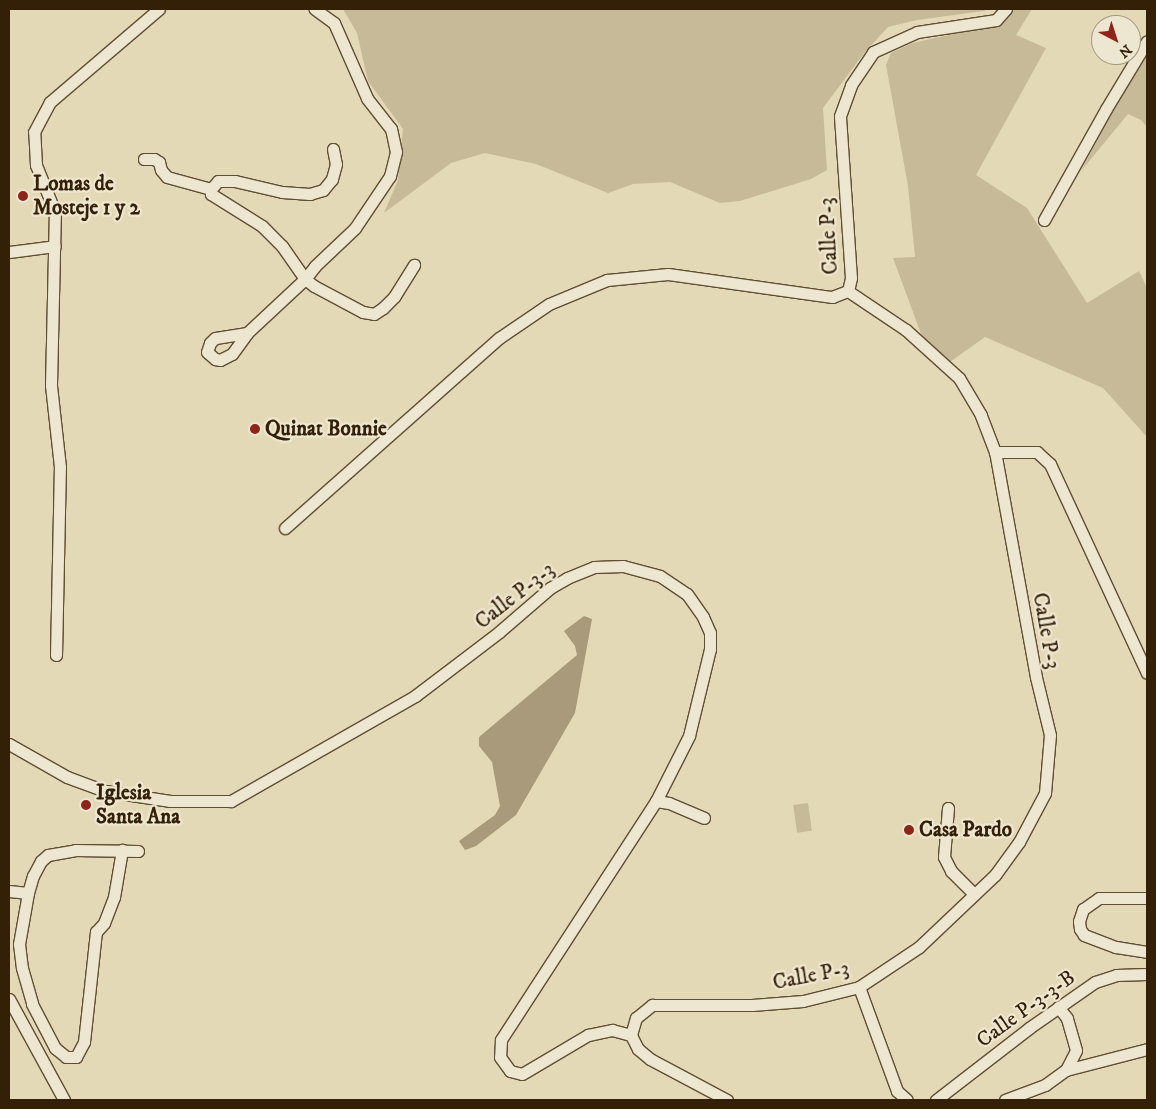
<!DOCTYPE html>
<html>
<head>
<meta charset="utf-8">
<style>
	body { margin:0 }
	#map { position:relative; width:1156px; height:1109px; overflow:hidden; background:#e4d9b6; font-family:"IM FELL DW Pica",serif }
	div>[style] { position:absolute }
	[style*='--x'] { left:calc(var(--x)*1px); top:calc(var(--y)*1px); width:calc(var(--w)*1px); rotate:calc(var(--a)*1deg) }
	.green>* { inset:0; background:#c6ba98; transform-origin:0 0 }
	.water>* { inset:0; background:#a89a7a }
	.roads { filter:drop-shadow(1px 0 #604e33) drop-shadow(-1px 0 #604e33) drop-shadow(0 1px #604e33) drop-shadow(0 -1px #604e33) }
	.minor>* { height:11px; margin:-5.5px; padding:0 5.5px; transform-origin:5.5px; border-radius:5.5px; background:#ede6d0 }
	.dots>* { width:14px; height:14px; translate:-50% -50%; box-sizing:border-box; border:2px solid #ede6d0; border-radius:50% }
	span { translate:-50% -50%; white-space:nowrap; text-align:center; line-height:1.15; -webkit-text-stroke:4.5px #ede6d0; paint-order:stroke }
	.poi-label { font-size:21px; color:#342007; font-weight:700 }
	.left { translate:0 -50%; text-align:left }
	.street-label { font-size:21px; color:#342007 }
	.frame { position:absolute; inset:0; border:10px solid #342007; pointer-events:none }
	.north { position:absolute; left:1091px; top:15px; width:50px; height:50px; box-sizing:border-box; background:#ede6d0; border:1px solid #a39780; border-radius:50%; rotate:140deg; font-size:14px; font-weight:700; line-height:20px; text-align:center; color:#342007 }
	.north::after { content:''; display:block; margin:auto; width:18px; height:22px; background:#8f2418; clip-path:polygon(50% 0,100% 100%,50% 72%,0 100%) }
</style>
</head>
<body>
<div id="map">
	<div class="green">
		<div style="clip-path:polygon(343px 9px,988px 9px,984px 11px,917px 20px,888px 27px,865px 52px,823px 108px,827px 170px,811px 179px,740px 201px,720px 203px,670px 182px,633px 184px,608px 193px,536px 164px,485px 153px,451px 163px,384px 213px,398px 180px,403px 129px,368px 81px,357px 33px)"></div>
		<div style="clip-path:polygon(1011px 9px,1032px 9px,1016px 35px,1046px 48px,976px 175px,1027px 208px,1087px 303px,1139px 271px,1147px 288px,1147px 437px,1103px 388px,985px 337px,947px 364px,924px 342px,893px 258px,915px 257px,908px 186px,886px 65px,891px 53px,913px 43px,1001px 23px)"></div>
		<div style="clip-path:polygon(1147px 54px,1147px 127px,1141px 120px,1128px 114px,1081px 171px,1119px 99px)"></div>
		<div style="left:808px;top:803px;width:28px;height:15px;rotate:82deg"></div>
	</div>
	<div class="water">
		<div style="clip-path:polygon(584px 616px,592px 619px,575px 713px,516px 815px,476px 846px,465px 850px,459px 841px,495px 815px,500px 806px,492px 762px,479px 746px,479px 737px,577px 655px,575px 646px,564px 631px)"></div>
	</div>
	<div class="roads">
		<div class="minor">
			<div style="--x:333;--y:149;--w:15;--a:79"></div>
			<div style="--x:336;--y:164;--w:16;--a:105"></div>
			<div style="--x:332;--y:179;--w:14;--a:129"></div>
			<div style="--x:323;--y:190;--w:14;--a:163"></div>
			<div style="--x:310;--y:194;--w:28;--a:-176"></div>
			<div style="--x:282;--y:192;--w:48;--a:-166.8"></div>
			<div style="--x:235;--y:181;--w:17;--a:180"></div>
			<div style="--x:218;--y:181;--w:11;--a:131"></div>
			<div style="--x:211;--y:189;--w:5;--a:90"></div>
			<div style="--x:211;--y:194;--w:60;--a:32.1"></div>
			<div style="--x:262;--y:226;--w:28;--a:45"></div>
			<div style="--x:282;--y:246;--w:40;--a:55.1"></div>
			<div style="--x:305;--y:279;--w:11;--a:38"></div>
			<div style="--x:314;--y:286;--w:55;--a:28"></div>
			<div style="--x:363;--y:312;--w:11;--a:10"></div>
			<div style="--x:374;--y:314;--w:11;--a:-34"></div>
			<div style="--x:383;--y:308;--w:16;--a:-45"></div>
			<div style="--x:394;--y:297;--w:38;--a:-58"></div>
			<div style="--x:144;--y:159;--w:10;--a:0"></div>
			<div style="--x:154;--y:159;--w:6;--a:31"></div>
			<div style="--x:159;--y:162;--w:8;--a:76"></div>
			<div style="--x:161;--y:170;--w:9;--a:49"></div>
			<div style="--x:167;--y:177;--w:46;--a:15.3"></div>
			<div style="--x:1044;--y:220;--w:127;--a:-60.8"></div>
			<div style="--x:1106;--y:109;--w:79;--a:-58.9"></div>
			<div style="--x:9;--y:252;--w:46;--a:-7.4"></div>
			<div style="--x:247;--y:333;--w:32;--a:171"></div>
			<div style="--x:215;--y:338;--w:7;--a:135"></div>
			<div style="--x:210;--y:343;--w:9;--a:108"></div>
			<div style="--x:207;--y:352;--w:11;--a:41"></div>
			<div style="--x:215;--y:359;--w:5;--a:11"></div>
			<div style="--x:220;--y:360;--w:13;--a:-27"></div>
			<div style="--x:232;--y:354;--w:26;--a:-54"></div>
			<div style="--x:247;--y:333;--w:79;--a:-43"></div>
			<div style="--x:305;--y:279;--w:16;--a:-52"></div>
			<div style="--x:315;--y:266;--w:55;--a:-43.5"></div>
			<div style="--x:355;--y:228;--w:63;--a:-56.1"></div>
			<div style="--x:390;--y:176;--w:25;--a:-76"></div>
			<div style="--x:396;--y:152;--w:24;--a:-102"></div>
			<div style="--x:391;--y:129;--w:39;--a:-128"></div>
			<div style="--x:367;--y:98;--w:82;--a:-113.7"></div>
			<div style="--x:334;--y:23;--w:24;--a:-144"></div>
			<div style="--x:995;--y:452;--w:42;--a:0"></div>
			<div style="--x:1037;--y:452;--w:18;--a:43"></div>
			<div style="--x:1050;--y:464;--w:230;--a:65.1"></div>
			<div style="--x:285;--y:528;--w:286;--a:-41.6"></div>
			<div style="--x:499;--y:338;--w:60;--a:-34.2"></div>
			<div style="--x:549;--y:304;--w:63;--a:-22.5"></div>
			<div style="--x:607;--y:280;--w:61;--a:-5.6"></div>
			<div style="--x:668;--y:274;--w:166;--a:8"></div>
			<div style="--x:832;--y:297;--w:17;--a:-21"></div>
			<div style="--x:56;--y:655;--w:188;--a:-88.8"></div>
			<div style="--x:60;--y:467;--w:82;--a:-96.3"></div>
			<div style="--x:51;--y:385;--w:173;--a:-88.7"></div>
			<div style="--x:55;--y:212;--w:51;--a:-112"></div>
			<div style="--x:36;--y:165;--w:33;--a:-93"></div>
			<div style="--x:34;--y:132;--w:34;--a:-62"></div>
			<div style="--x:50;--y:102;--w:143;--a:-40.5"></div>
			<div style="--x:9;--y:744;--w:67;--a:29.6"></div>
			<div style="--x:67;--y:777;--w:40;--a:20.2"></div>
			<div style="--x:105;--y:791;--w:66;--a:8.7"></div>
			<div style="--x:170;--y:801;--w:61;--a:0"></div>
			<div style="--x:231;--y:801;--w:212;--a:-29.7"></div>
			<div style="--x:415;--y:696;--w:106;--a:-37.3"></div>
			<div style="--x:499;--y:632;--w:67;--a:-40.8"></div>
			<div style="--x:550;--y:588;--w:20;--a:-30"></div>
			<div style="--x:567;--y:578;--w:29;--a:-22"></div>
			<div style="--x:594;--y:567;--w:29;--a:-2"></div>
			<div style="--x:623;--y:566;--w:38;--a:15"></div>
			<div style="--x:660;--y:576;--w:32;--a:34"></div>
			<div style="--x:687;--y:594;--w:28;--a:55"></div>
			<div style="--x:703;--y:617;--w:17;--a:66"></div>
			<div style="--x:710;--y:633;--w:16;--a:90"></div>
			<div style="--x:710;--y:649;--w:89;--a:103.6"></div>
			<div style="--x:689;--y:736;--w:73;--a:116.9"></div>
			<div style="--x:656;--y:801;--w:285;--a:123"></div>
			<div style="--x:501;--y:1040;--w:17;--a:93"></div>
			<div style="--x:500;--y:1057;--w:17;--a:54"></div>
			<div style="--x:510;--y:1071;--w:12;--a:14"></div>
			<div style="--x:522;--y:1074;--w:77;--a:-30.6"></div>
			<div style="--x:588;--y:1035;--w:25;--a:-12"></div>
			<div style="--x:612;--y:1030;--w:20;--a:15"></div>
			<div style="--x:656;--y:801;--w:13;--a:9"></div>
			<div style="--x:669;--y:803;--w:38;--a:23"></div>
			<div style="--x:948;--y:808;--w:49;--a:94.7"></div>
			<div style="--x:944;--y:857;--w:16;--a:63"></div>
			<div style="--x:951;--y:871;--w:33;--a:45"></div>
			<div style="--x:9;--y:891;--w:19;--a:6"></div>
			<div style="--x:28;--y:893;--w:18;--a:-74"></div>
			<div style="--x:33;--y:876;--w:17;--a:-62"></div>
			<div style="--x:41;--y:861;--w:9;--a:-41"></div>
			<div style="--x:48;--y:855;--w:27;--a:-10"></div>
			<div style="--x:75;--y:850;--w:63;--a:0.9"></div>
			<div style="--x:28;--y:893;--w:52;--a:100"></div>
			<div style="--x:19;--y:944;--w:24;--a:83"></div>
			<div style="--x:22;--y:968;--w:37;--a:74"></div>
			<div style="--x:32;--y:1004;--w:50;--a:62.4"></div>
			<div style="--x:55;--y:1048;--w:14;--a:39"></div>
			<div style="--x:66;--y:1057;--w:10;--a:0"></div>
			<div style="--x:76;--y:1057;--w:17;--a:-62"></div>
			<div style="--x:84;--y:1042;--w:111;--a:-83.8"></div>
			<div style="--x:96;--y:932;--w:12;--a:-48"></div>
			<div style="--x:104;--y:923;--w:28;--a:-69"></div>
			<div style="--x:114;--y:897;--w:48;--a:-80.3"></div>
			<div style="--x:1147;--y:898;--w:48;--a:180"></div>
			<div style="--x:1099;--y:898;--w:19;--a:145"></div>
			<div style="--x:1083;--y:909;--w:13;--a:108"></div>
			<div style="--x:1079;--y:921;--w:8;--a:83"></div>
			<div style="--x:1080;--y:929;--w:7;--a:56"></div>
			<div style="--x:1084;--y:935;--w:34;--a:21"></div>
			<div style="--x:1116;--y:947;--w:31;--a:9"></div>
			<div style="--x:859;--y:987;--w:111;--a:69.9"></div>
			<div style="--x:897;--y:1091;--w:13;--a:42"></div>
			<div style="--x:9;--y:999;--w:115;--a:61.4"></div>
			<div style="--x:1066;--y:1070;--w:84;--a:-14.5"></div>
			<div style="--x:727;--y:1100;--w:87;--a:-152"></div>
			<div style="--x:650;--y:1059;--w:16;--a:-140"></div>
			<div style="--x:638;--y:1049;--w:16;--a:-117"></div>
			<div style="--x:631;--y:1035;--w:18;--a:-74"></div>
			<div style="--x:636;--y:1018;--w:21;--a:-39"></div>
			<div style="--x:652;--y:1005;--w:100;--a:0"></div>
			<div style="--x:752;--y:1005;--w:51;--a:-4.5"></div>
			<div style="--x:803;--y:1001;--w:58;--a:-14"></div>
			<div style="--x:859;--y:987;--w:72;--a:-33.7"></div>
			<div style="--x:919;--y:947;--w:105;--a:-43.5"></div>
			<div style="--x:995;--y:875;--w:41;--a:-54"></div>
			<div style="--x:1019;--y:842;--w:55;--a:-62"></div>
			<div style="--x:1045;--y:793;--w:58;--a:-85.1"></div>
			<div style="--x:1050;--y:735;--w:60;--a:-103.6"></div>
			<div style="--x:1036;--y:677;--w:229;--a:-100.3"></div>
			<div style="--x:995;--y:452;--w:40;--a:-111"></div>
			<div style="--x:981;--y:415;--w:43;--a:-120.7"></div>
			<div style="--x:959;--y:378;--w:72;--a:-137.8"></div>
			<div style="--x:906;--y:330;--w:70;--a:-146.1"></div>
			<div style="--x:848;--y:291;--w:13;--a:-77"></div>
			<div style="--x:851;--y:278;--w:162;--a:-93.9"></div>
			<div style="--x:840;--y:116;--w:33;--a:-70"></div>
			<div style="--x:851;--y:85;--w:40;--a:-56"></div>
			<div style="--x:873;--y:52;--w:48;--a:-24.4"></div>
			<div style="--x:917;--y:32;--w:80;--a:-8.6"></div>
			<div style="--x:996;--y:20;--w:15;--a:-48"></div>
			<div style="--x:936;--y:1100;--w:118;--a:-37.7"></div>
			<div style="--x:1029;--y:1028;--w:80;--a:-34.9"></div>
			<div style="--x:1095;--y:982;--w:22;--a:-18"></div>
			<div style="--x:1116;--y:975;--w:31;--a:-2"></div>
			<div style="--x:1005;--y:1100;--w:43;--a:-20.6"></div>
			<div style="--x:1045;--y:1085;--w:26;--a:-36"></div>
			<div style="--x:1066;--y:1070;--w:22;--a:-63"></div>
			<div style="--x:1076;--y:1050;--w:33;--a:-106"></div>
			<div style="--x:1067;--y:1018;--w:14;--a:-129"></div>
		</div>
	</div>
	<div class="dots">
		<div style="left:23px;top:196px;background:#8f2418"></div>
		<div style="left:255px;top:429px;background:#8f2418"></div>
		<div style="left:86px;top:805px;background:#8f2418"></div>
		<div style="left:909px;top:830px;background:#8f2418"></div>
	</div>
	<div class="poi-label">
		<span class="left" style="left:33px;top:196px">Lomas de<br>Mosteje 1 y 2</span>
		<span class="left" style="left:265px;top:429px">Quinat Bonnie</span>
		<span class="left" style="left:96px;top:805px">Iglesia<br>Santa Ana</span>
		<span class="left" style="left:919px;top:830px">Casa Pardo</span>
	</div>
	<div class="street-label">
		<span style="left:829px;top:236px;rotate:-93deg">Calle P-3</span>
		<span style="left:515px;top:596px;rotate:-38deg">Calle P-3-3</span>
		<span style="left:1046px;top:631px;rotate:80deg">Calle P-3</span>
		<span style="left:811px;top:976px;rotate:-11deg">Calle P-3</span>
		<span style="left:1026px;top:1009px;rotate:-36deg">Calle P-3-3-B</span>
	</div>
	<div class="frame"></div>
	<div class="north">N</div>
</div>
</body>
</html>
